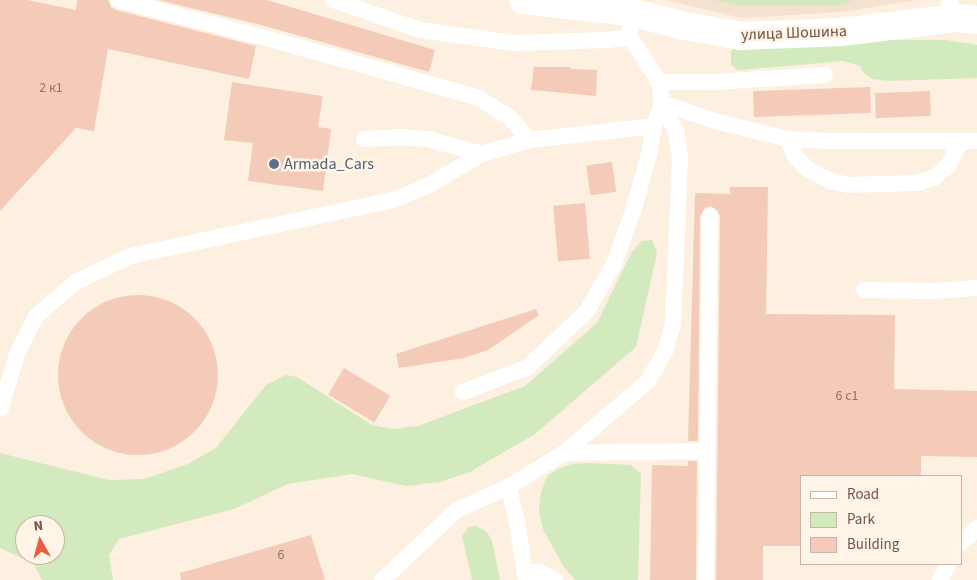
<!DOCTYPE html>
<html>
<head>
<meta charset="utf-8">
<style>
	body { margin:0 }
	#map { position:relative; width:977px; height:580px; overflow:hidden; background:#fdf0e1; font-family:"Source Sans 3",sans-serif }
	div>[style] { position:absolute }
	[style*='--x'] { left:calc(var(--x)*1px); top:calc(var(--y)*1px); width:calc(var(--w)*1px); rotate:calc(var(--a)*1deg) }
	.residential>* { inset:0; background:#f4e1cf }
	.green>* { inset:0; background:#d3eabf }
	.building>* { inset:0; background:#f3cbb8; transform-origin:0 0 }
	.round { border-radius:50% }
	.service>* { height:16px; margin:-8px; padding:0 8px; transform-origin:8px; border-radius:8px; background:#fff }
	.minor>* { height:28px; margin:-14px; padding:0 14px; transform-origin:14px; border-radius:14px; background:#fff }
	.dots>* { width:14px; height:14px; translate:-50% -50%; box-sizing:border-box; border:2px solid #fff4e7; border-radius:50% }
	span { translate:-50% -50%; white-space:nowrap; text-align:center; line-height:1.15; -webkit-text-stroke:5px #fff4e7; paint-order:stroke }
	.number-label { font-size:14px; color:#947263 }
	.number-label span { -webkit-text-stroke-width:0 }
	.street-label { font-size:16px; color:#745447 }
	.service-label { font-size:16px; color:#4e5e75 }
	.left { translate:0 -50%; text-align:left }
	.legend { position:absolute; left:800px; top:475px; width:162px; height:90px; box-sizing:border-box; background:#fff4e7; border:1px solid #c7b4a7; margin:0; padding:6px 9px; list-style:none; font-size:15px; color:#745447 }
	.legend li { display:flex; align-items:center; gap:10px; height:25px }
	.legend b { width:25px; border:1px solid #c7b4a7 }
	.north { position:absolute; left:15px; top:515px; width:50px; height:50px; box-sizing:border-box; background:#fff4e7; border:1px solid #c7b4a7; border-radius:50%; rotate:353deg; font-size:14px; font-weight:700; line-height:20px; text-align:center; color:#745447 }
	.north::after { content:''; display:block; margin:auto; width:18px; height:22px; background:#ea5c42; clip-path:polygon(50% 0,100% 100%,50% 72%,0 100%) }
</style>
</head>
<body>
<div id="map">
	<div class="residential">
		<div style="clip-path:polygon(665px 0,918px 0,841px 12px,742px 18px)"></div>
	</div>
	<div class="green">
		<div style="clip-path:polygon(713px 0,854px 0,839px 5px,744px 6px)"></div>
		<div style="clip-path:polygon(810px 40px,946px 40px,977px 45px,977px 78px,889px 81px,872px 79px,863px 72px,860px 66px,843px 61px,741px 70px,737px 70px,731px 64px,731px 51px,736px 45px)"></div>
		<div style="clip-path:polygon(evenodd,652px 240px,657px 253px,636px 347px,535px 434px,470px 472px,440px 482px,406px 486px,352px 474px,288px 484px,234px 509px,119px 539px,109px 555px,113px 580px,42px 580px,34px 564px,0 548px,0 453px,109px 480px,144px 479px,188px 464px,216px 448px,266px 385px,286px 375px,297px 377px,372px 425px,393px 429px,418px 426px,525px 386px,597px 323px,631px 253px,642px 241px,652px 240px,25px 525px,55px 525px,55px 555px,25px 555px,25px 525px)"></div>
		<div style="clip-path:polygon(590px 463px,631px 465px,641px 474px,638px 580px,575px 580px,564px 567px,543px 530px,539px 511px,541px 492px,547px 476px,558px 469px,572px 464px)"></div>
		<div style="clip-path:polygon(476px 526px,486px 531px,492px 540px,500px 580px,472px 580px,462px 536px,469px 527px)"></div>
	</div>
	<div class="building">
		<div style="clip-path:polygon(0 0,27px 0,76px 10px,77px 0,108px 0,111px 7px,116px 10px,256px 46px,249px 79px,108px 49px,94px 131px,76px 128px,0 211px)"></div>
		<div style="clip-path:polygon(158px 0,267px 0,435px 50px,429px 72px,261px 25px)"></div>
		<div style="clip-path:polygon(534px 67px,571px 67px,571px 69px,597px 70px,596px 96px,531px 90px)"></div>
		<div style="clip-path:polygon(232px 82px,323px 96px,318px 127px,331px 129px,323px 191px,248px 181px,253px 143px,224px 140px)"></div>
		<div style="left:870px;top:87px;width:26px;height:117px;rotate:88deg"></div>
		<div style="left:930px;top:91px;width:25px;height:55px;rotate:88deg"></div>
		<div style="left:612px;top:162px;width:30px;height:26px;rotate:82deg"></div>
		<div style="clip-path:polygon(730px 187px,768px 187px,766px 314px,895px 315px,894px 389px,977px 391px,977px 457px,921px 456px,921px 476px,801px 476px,801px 546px,763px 546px,763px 580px,716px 580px,720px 216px,718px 211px,711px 206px,705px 208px,700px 216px,698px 441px,688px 441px,695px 193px,730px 194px)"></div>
		<div style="left:585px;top:203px;width:56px;height:32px;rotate:85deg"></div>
		<div class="round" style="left:58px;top:295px;width:160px;height:160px"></div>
		<div style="clip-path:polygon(536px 309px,539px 315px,488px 350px,464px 358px,399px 368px,396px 354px)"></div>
		<div style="left:344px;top:368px;width:54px;height:31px;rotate:31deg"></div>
		<div style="clip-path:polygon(688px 461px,697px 461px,696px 580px,650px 580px,652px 465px,688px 466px)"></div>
		<div style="clip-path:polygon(311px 535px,325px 580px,181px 580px,180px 573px)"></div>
	</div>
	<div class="service">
		<div style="--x:118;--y:0;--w:157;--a:14.4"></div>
		<div style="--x:270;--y:39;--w:215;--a:15.7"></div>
		<div style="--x:477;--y:97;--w:38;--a:32"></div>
		<div style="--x:509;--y:117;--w:31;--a:48"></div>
		<div style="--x:333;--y:0;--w:92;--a:19"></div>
		<div style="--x:420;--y:30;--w:95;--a:7.9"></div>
		<div style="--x:514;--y:43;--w:94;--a:-1.8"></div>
		<div style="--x:608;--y:40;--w:22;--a:-8"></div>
		<div style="--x:630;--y:37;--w:11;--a:-90"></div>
		<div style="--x:949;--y:0;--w:20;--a:66"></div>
		<div style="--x:630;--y:37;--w:54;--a:57.2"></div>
		<div style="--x:659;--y:82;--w:21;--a:82"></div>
		<div style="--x:662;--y:103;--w:56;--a:18.8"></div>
		<div style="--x:715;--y:121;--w:75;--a:13.9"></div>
		<div style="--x:788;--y:139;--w:42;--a:2.7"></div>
		<div style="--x:830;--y:141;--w:147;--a:0"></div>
		<div style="--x:659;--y:82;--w:55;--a:0"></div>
		<div style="--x:714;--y:82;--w:111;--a:-3.6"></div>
		<div style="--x:364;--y:139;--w:35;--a:-3"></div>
		<div style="--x:399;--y:137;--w:29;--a:4"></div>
		<div style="--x:428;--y:139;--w:56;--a:15.5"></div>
		<div style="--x:788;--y:139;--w:17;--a:69"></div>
		<div style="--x:794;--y:155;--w:19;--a:47"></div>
		<div style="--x:807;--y:169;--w:27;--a:27"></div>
		<div style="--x:831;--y:181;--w:18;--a:13"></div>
		<div style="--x:849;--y:185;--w:67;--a:-1.7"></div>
		<div style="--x:916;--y:183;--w:19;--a:-16"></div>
		<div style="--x:934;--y:178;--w:18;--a:-41"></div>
		<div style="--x:948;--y:166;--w:28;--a:-63"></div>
		<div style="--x:864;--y:290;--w:67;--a:0.9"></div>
		<div style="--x:931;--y:291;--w:46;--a:-3.7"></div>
		<div style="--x:463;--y:392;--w:70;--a:-21"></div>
		<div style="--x:528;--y:367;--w:81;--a:-43.5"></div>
		<div style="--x:587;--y:311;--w:54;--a:-60.1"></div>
		<div style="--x:614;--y:264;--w:59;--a:-70.3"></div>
		<div style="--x:634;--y:208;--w:56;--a:-74.5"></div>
		<div style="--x:649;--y:154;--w:28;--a:-80"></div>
		<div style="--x:1;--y:408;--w:56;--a:-73.5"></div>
		<div style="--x:17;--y:354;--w:42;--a:-63.4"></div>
		<div style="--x:36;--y:316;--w:50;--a:-41"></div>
		<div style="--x:74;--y:283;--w:62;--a:-25.7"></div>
		<div style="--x:130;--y:256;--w:270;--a:-12"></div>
		<div style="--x:394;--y:200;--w:36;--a:-23"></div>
		<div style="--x:427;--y:186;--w:64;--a:-30.2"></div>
		<div style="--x:482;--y:154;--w:50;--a:-16.3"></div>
		<div style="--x:530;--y:140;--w:125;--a:-6.4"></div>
		<div style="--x:654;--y:126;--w:24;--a:-71"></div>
		<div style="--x:564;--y:453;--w:143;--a:-0.8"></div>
		<div style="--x:961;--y:543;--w:22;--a:-43"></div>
		<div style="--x:525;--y:572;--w:14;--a:0"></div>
		<div style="--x:539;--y:572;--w:18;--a:27"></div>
		<div style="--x:382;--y:580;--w:103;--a:-43"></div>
		<div style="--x:457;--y:510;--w:56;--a:-24.3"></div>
		<div style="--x:526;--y:580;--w:59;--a:-98.8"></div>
		<div style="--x:517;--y:522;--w:36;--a:-104"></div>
		<div style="--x:508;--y:487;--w:66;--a:-31.3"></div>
		<div style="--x:564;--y:453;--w:111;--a:-40.6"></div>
		<div style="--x:648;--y:381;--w:34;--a:-60"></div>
		<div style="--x:665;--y:352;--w:29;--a:-74"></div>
		<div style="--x:673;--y:324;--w:166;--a:-87.6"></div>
		<div style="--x:680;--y:158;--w:27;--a:-98"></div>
		<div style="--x:676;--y:131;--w:31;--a:-117"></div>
		<div style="--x:706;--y:580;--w:364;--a:-89.4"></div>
		<div style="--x:940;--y:580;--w:18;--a:-63"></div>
	</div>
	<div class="minor">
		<div style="--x:523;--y:0;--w:108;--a:6.4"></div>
		<div style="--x:630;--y:12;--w:52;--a:14.6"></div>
		<div style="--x:680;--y:25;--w:62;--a:10.2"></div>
		<div style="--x:741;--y:36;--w:100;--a:-2.3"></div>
		<div style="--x:841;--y:32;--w:117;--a:-6.9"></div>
		<div style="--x:957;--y:18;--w:20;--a:6"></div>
	</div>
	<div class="dots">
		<div style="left:274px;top:164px;background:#5c6f8a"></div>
	</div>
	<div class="number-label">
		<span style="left:51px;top:88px">2 к1</span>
		<span style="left:847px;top:396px">6 с1</span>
		<span style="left:281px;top:555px">6</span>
	</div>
	<div class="street-label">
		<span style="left:794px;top:33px;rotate:-2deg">улица Шошина</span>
	</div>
	<div class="service-label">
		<span class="left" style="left:284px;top:164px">Armada_Cars</span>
	</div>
	<ul class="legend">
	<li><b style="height:6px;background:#fff"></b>Road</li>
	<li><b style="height:14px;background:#d3eabf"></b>Park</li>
	<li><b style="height:14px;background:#f3cbb8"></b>Building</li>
	</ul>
	<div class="north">N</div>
</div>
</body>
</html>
